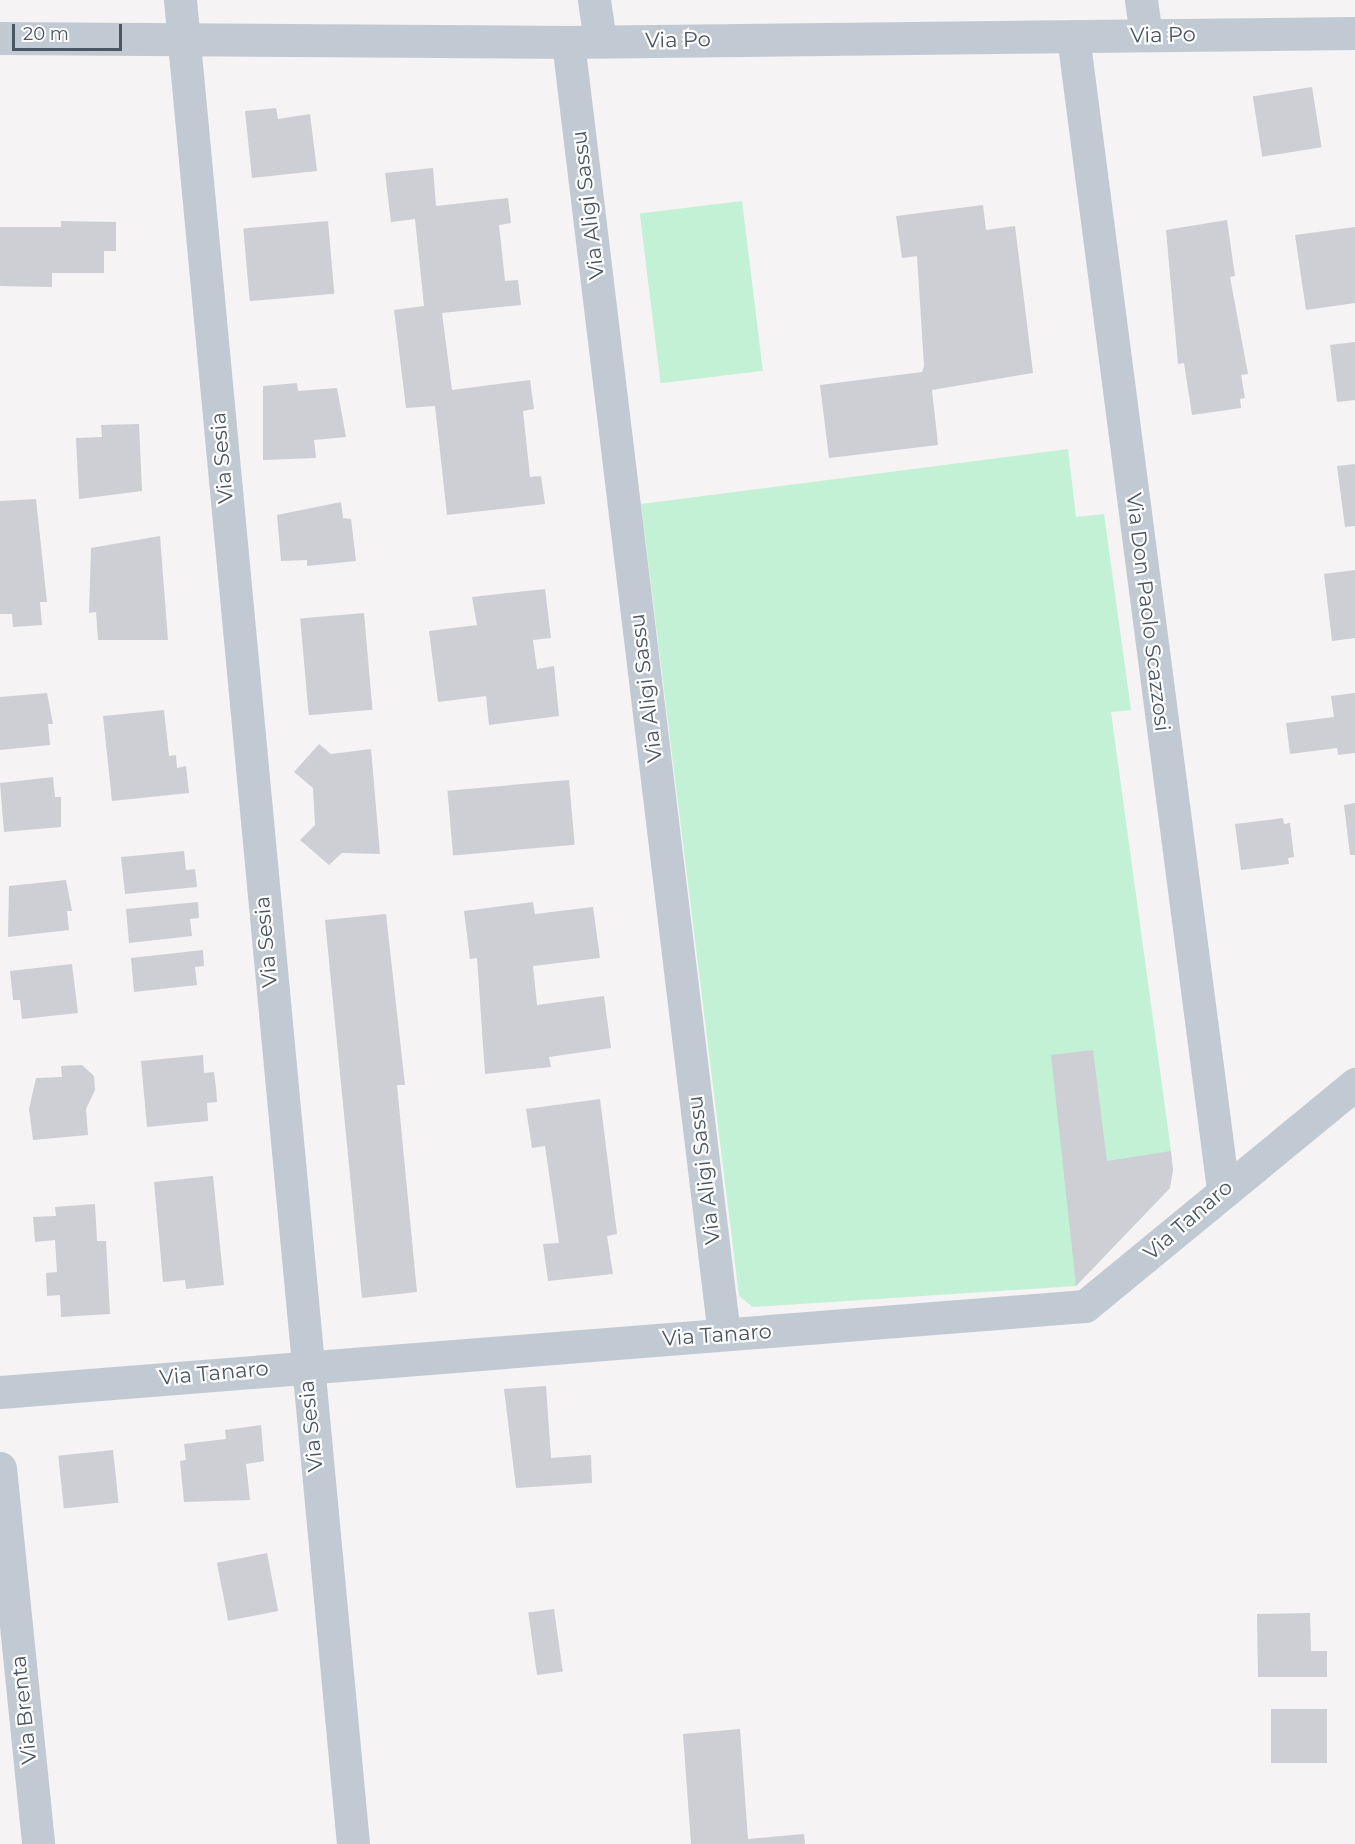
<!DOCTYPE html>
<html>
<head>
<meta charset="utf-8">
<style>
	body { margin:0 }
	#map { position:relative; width:1355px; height:1844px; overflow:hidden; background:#f5f3f3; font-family:Montserrat,sans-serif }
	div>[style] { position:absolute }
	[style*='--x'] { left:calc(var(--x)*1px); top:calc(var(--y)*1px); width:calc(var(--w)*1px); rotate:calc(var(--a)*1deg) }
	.green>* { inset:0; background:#c3f1d5; transform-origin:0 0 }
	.building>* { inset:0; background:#cdcfd5; transform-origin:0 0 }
	.minor>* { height:33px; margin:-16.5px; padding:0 16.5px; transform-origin:16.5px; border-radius:16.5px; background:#c1cad2 }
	span { translate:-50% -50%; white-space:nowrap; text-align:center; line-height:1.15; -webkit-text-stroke:4.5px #fff; paint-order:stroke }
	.street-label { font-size:21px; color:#4a5661 }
	.scale { position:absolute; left:12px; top:24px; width:110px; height:27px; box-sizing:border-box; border:3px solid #4a5661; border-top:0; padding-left:8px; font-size:18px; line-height:21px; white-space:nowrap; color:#4a5661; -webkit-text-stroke:4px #fff; paint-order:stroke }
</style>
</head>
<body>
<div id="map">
	<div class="green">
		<div style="left:742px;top:201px;width:171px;height:103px;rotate:83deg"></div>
		<div style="clip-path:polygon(1068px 449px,1076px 517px,1104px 514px,1131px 710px,1111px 712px,1171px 1151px,1170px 1188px,1076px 1286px,753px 1307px,739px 1296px,641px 504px)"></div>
	</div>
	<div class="building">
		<div style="left:1312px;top:87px;width:61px;height:60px;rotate:81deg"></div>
		<div style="clip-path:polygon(276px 108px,278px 119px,310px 114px,317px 171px,252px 178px,245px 111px)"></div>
		<div style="clip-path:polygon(433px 168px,436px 206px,508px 198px,511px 223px,499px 225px,505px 281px,518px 280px,521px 305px,442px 313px,452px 390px,530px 380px,534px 409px,523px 411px,530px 477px,541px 476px,545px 504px,447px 515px,435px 406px,406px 408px,394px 310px,424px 306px,415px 219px,391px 222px,385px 173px)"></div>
		<div style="clip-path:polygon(983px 205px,986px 230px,1015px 226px,1033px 373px,932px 390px,938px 445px,829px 458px,820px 385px,922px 372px,924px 366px,917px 256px,902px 258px,896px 216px)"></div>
		<div style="clip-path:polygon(1227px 220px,1235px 276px,1230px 277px,1248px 374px,1241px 375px,1245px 398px,1240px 399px,1241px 408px,1192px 415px,1184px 363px,1178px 364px,1166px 230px)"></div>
		<div style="clip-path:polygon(61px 221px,116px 222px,116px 251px,104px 251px,104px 273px,52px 273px,52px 287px,0 286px,0 227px,61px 227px)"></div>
		<div style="left:328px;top:221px;width:73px;height:85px;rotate:85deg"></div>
		<div style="clip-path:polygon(1355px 227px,1355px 303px,1306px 310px,1295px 235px)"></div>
		<div style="clip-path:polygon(1355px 342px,1355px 400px,1337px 402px,1330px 345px)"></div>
		<div style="clip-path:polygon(297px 383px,298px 391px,337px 388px,346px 437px,314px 440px,316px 458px,263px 460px,263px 386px)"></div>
		<div style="clip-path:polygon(139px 424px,142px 491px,79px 499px,76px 438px,102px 437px,101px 425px)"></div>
		<div style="clip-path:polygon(1355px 464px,1355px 526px,1345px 527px,1337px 466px)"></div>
		<div style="clip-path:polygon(36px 499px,47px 602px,40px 602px,42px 625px,13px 627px,12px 614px,0 614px,0 501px)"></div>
		<div style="clip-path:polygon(341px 502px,343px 518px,351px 519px,356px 561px,307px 566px,307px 560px,281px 561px,277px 515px)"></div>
		<div style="clip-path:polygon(160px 536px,168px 640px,98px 640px,96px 612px,89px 613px,91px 548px)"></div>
		<div style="clip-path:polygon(1355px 570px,1355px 638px,1332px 641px,1324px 574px)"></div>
		<div style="clip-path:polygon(545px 589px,551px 638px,533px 640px,537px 669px,554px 666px,559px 716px,489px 725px,486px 696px,438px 702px,429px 631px,477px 625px,472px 597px)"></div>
		<div style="left:364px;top:613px;width:97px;height:64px;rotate:85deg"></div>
		<div style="clip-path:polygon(47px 693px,53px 724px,48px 724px,50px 745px,0 750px,0 697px)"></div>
		<div style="clip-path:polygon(1355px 693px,1355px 753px,1338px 755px,1337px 748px,1290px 754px,1286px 723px,1334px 717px,1331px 696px)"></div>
		<div style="clip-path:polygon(164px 710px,169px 756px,176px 755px,177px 768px,186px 766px,189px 793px,112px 801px,103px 716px)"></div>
		<div style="clip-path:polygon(319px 744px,331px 754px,371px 749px,380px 854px,342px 853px,329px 865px,300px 840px,315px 825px,313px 788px,294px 772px)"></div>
		<div style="clip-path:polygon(53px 777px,55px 797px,61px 797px,61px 827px,4px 832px,0 783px)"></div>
		<div style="left:569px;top:780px;width:65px;height:122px;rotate:85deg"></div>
		<div style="clip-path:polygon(1355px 803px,1355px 855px,1350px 855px,1344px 805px)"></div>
		<div style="clip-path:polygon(1283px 818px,1284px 824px,1290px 823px,1294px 857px,1288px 858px,1289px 864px,1241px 870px,1235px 824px)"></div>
		<div style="clip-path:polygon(184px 851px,186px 870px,195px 869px,197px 887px,125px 894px,121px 857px)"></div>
		<div style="clip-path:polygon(66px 880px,72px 911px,67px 911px,69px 930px,8px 937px,9px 886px)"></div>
		<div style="clip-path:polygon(198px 902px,199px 918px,190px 919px,192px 936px,129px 943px,126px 909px)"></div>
		<div style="clip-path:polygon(533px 902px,535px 914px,593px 907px,600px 958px,533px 966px,537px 1005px,604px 996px,611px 1048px,549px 1057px,551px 1067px,485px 1074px,477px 958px,470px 959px,464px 911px)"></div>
		<div style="clip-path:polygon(386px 914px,405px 1085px,397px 1085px,417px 1292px,362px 1298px,325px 920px)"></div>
		<div style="clip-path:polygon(203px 950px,204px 966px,195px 967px,197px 985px,134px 992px,131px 958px)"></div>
		<div style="clip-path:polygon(72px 964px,78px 1013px,22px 1019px,20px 1000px,13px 1000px,10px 971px)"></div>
		<div style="clip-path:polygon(1093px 1050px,1107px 1161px,1171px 1151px,1173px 1170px,1170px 1188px,1076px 1286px,1051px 1055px)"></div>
		<div style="clip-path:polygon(203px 1055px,204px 1073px,214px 1072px,216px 1088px,217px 1102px,207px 1103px,208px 1121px,147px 1127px,141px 1061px)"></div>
		<div style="clip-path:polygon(82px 1065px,94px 1076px,95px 1090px,86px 1109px,88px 1135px,33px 1140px,29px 1109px,36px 1078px,62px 1077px,61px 1066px)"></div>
		<div style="clip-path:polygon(600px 1099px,617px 1234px,607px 1236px,613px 1274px,548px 1281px,543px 1244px,559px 1243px,554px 1208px,545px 1146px,532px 1148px,526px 1109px)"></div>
		<div style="clip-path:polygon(213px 1176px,224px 1285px,186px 1289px,185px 1280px,163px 1282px,154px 1182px)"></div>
		<div style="clip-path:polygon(95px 1204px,97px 1241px,106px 1241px,110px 1314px,61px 1317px,60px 1295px,47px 1296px,46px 1273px,57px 1272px,55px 1240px,35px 1242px,33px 1217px,56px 1216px,55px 1207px)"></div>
		<div style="clip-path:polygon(546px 1386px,551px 1458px,591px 1455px,592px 1483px,516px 1488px,504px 1389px)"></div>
		<div style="clip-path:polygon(261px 1425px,264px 1461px,246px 1464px,250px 1500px,184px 1502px,180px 1461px,186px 1460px,184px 1444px,226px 1439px,225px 1430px)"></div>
		<div style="left:113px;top:1450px;width:53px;height:55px;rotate:84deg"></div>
		<div style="left:267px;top:1553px;width:59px;height:51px;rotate:79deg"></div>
		<div style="left:554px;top:1609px;width:63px;height:26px;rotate:82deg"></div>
		<div style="clip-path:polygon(1310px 1613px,1311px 1651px,1327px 1651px,1327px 1677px,1258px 1677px,1257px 1614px)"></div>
		<div style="left:1327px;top:1709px;width:54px;height:56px;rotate:90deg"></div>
		<div style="clip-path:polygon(740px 1729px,748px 1839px,804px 1834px,805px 1844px,691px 1844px,683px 1734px)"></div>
	</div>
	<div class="minor">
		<div style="--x:180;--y:0;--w:1852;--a:84.64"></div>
		<div style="--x:594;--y:0;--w:41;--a:81.7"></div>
		<div style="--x:1141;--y:0;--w:35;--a:82"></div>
		<div style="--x:1073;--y:36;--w:1163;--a:82.59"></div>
		<div style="--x:0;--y:38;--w:568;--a:0.4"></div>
		<div style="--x:568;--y:42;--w:787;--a:-0.66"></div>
		<div style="--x:568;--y:42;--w:1301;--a:83.12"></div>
		<div style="--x:0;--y:1392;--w:1088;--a:-4.53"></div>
		<div style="--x:1085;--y:1306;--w:350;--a:-39.4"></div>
		<div style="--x:0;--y:1468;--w:378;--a:84.2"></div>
	</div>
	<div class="street-label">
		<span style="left:1163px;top:35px;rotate:-1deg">Via Po</span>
		<span style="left:678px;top:40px;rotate:-1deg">Via Po</span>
		<span style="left:588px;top:205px;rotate:-97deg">Via Aligi Sassu</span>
		<span style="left:222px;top:458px;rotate:-95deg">Via Sesia</span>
		<span style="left:1148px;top:612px;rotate:83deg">Via Don Paolo Scazzosi</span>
		<span style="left:646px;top:688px;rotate:-97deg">Via Aligi Sassu</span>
		<span style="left:266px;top:942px;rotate:-95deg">Via Sesia</span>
		<span style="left:704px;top:1170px;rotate:-97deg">Via Aligi Sassu</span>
		<span style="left:1188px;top:1220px;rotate:-41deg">Via Tanaro</span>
		<span style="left:717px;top:1335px;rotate:-4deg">Via Tanaro</span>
		<span style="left:214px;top:1373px;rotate:-5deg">Via Tanaro</span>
		<span style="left:311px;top:1426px;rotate:-96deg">Via Sesia</span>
		<span style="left:24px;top:1710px;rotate:-96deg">Via Brenta</span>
	</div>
	<div class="scale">20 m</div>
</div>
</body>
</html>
